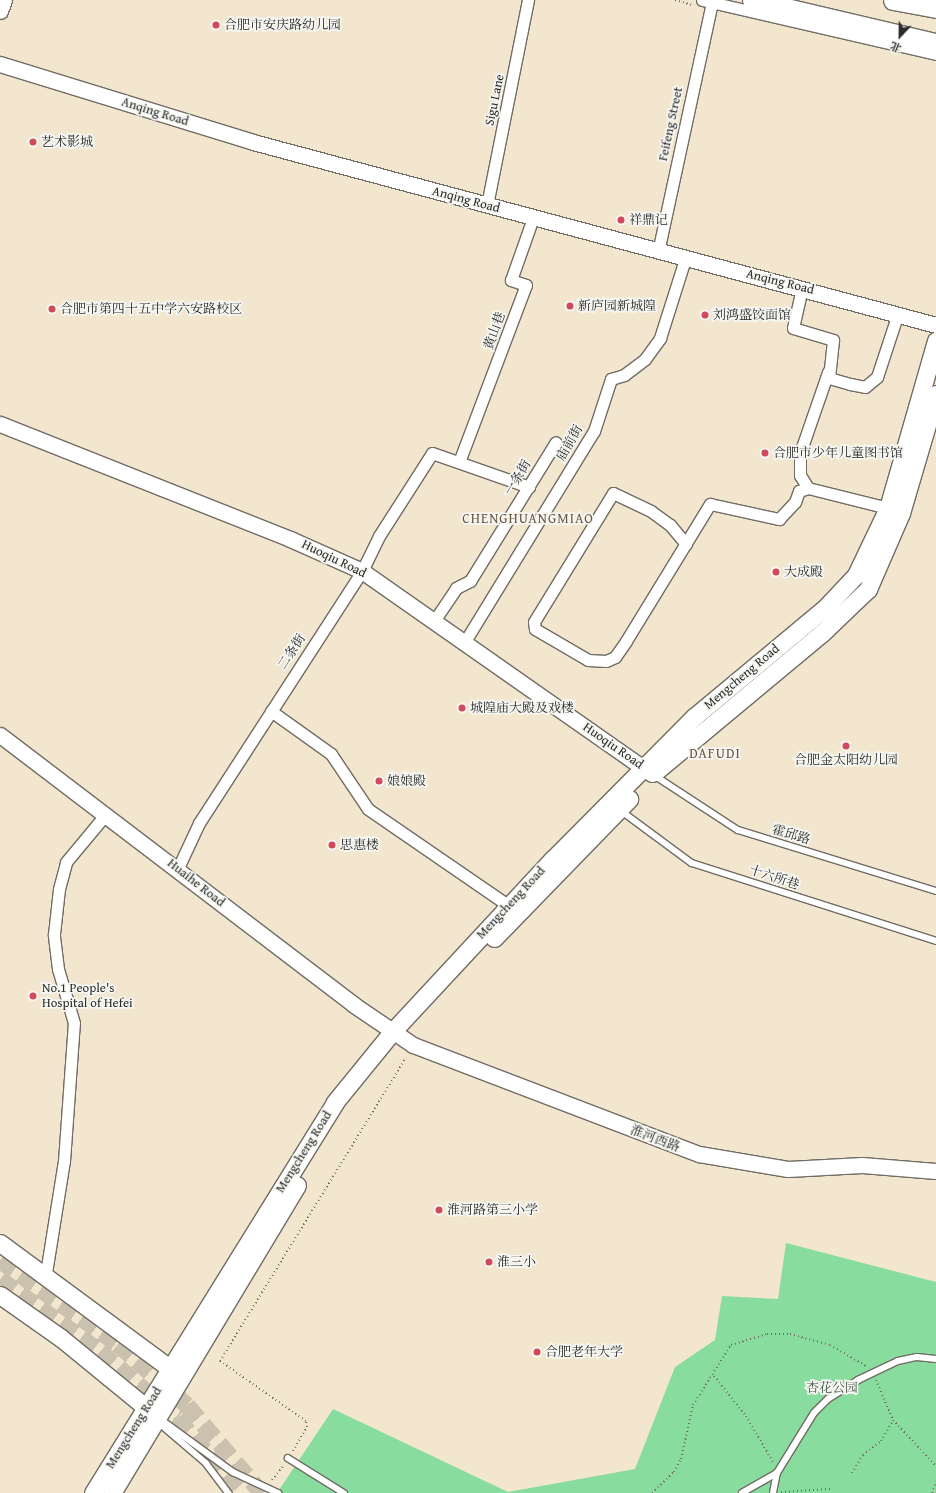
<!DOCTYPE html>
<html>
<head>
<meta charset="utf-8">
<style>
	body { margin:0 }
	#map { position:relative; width:936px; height:1493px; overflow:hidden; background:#f2e6cf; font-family:"Gentium Book Plus","Noto Serif SC",serif }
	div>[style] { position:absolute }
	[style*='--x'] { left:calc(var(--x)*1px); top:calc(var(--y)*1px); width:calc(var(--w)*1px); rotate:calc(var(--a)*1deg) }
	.green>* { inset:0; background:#87dc9e }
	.primary-tunnel>* { height:17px; margin-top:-8.5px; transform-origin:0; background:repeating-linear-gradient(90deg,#cac1ae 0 17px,transparent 0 25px) }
	.path>* { height:2px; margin-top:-1px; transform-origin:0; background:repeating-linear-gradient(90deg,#716c64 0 1px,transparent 0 4px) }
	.roads { filter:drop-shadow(1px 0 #716c64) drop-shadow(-1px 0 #716c64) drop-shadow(0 1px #716c64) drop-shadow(0 -1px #716c64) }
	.lane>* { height:5.5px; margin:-2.75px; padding:0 2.75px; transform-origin:2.75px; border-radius:2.75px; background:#fff }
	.street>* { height:11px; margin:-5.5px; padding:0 5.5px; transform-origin:5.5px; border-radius:5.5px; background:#fff }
	.secondary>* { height:15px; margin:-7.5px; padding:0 7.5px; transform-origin:7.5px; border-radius:7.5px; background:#fff }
	.primary>* { height:17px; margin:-8.5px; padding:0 8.5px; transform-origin:8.5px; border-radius:8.5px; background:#fff }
	.highway>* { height:19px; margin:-9.5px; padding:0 9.5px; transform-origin:9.5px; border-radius:9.5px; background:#fff }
	.dots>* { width:11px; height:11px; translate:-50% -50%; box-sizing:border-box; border:2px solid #f6f6f2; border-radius:50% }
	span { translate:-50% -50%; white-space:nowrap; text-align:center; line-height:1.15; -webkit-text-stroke:3.5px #f6f6f2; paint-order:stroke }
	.poi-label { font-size:13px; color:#2b2b2b }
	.left { translate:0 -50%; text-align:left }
	.street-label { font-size:13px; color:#2b2b2b }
	.park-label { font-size:13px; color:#425748 }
	.neighbourhood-label { font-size:14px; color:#6b5740; letter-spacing:1px }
	.north { position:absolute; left:880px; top:16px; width:40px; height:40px; -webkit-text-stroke:3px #f6f6f2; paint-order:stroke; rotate:202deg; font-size:11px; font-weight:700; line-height:16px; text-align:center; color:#2b2b2b }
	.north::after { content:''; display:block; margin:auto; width:14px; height:18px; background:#2b2b2b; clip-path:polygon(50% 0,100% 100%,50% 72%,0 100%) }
</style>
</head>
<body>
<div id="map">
	<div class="green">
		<div style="clip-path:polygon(786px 1243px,936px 1282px,936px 1493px,277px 1493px,333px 1409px,508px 1492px,635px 1469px,675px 1367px,715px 1340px,722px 1296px,778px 1299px)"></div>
	</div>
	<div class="primary-tunnel">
		<div style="--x:0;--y:1260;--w:145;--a:35.4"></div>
		<div style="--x:118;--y:1344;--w:92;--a:41.5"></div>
		<div style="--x:187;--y:1405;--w:116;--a:49.6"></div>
		<div style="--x:0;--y:1279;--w:123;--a:35.8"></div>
		<div style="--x:100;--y:1351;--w:102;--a:41"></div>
		<div style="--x:177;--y:1418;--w:99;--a:49.1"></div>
	</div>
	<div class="path">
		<div style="--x:675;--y:0;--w:19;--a:16"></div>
		<div style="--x:714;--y:1376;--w:51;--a:51.3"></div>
		<div style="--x:746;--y:1416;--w:53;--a:59.6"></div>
		<div style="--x:876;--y:1380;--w:43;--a:67"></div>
		<div style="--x:893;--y:1420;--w:63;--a:46.9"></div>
		<div style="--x:293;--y:1451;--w:28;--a:-60"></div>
		<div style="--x:307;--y:1427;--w:6;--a:-99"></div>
		<div style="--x:306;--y:1421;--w:105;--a:-145.1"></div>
		<div style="--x:220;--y:1361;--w:356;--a:-58.5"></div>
		<div style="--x:852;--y:1473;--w:21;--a:-59"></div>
		<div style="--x:863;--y:1455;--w:23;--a:-38"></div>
		<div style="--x:881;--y:1441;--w:24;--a:-60"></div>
		<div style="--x:272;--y:1480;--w:19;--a:-51"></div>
		<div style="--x:781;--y:1492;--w:49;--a:-3.5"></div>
		<div style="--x:652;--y:1493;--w:30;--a:-44"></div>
		<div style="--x:674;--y:1472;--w:15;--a:-62"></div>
		<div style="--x:681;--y:1459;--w:55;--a:-77.5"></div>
		<div style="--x:693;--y:1405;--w:71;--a:-57.7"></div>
		<div style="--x:731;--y:1345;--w:38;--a:-17"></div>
		<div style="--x:767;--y:1334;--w:23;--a:0"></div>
		<div style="--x:790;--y:1334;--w:41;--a:15.4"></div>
		<div style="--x:830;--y:1345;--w:42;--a:30.3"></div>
		<div style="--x:932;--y:1493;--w:12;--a:-70"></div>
	</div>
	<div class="roads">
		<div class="lane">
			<div style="--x:654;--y:775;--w:100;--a:33.2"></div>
			<div style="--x:738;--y:830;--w:207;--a:17.1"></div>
			<div style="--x:620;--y:810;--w:89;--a:36.4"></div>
			<div style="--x:692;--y:863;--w:256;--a:17.7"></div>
			<div style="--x:159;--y:1418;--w:92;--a:36.1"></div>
			<div style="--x:233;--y:1472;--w:50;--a:25"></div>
			<div style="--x:164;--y:1427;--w:55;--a:40.6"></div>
			<div style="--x:206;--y:1463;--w:38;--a:53"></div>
			<div style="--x:288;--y:1458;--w:66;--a:32"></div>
			<div style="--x:742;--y:1493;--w:40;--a:-29.7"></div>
			<div style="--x:777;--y:1473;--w:70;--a:-58.3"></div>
			<div style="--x:814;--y:1413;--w:20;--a:-45"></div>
			<div style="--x:828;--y:1399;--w:36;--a:-32"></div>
			<div style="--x:858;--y:1380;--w:44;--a:-25.4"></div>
			<div style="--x:898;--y:1361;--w:19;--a:-12"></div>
			<div style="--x:917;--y:1357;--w:19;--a:6"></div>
			<div style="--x:773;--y:1493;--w:20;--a:-79"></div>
		</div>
		<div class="street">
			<div style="--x:702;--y:0;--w:240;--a:13"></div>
			<div style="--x:487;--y:205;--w:209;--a:-78.7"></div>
			<div style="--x:658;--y:252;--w:255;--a:-77.8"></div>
			<div style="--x:802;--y:288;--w:41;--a:102.7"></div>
			<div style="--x:793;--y:328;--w:42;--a:16.7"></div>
			<div style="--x:833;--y:340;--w:38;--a:96"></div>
			<div style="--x:829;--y:378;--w:22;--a:16"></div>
			<div style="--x:850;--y:384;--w:15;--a:11"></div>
			<div style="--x:865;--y:387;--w:16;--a:-40"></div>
			<div style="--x:877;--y:377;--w:67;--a:-71.8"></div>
			<div style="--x:459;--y:462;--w:189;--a:-69.3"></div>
			<div style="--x:526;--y:285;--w:16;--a:-162"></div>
			<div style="--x:511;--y:280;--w:66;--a:-70.5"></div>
			<div style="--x:808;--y:488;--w:15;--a:-122"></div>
			<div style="--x:800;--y:475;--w:22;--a:-90"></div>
			<div style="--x:800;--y:453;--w:86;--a:-70.9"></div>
			<div style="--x:686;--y:544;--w:25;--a:-130"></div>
			<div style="--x:670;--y:525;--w:24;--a:-144"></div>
			<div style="--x:651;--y:511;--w:42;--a:-154.7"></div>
			<div style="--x:613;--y:493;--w:151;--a:121.5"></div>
			<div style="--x:534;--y:622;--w:7;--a:82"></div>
			<div style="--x:535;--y:629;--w:61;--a:30.3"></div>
			<div style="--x:588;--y:660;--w:18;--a:3"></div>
			<div style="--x:606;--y:661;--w:10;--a:-24"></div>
			<div style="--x:615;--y:657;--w:19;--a:-55"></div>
			<div style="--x:626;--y:641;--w:161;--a:-58.5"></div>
			<div style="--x:710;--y:504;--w:71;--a:12.3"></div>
			<div style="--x:779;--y:519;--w:23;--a:-47"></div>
			<div style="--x:795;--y:502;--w:12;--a:-70"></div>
			<div style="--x:799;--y:491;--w:9;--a:-18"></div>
			<div style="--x:808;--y:488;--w:82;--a:14"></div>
			<div style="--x:434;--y:621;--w:40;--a:-56"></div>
			<div style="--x:456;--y:588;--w:16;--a:-27"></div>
			<div style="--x:470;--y:581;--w:163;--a:-58.3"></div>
			<div style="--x:464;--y:643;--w:249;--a:-58.5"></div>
			<div style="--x:594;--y:431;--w:55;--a:-71.9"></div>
			<div style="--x:611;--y:379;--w:14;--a:-17"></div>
			<div style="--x:624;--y:375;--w:26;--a:-37"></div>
			<div style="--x:645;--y:359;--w:26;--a:-54"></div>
			<div style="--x:660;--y:338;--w:83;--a:-72.4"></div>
			<div style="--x:271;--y:711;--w:74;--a:35.6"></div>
			<div style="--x:331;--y:754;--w:66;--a:56.1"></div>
			<div style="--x:368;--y:809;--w:171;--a:34.5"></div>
			<div style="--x:178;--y:868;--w:50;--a:-65"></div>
			<div style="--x:199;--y:823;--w:300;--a:-57.1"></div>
			<div style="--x:362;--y:571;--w:39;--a:-64"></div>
			<div style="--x:379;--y:536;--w:98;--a:-57.4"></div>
			<div style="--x:432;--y:453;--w:103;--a:19.3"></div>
			<div style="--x:46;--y:1273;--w:113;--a:-80.9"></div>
			<div style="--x:64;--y:1161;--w:138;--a:-85.9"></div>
			<div style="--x:74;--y:1023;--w:56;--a:-106.5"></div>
			<div style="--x:58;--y:969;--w:35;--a:-97"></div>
			<div style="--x:54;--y:934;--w:45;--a:-83.7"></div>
			<div style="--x:59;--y:889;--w:28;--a:-75"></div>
			<div style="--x:66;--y:862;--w:62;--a:-50.2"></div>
		</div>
		<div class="secondary">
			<div style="--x:0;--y:11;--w:12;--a:-70"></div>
			<div style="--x:0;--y:64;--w:265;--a:17.1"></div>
			<div style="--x:253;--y:142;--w:707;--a:15"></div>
			<div style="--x:0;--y:424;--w:312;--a:21.6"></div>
			<div style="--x:290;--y:539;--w:79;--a:24"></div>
			<div style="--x:362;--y:571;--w:354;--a:35"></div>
			<div style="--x:0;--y:735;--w:445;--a:37.3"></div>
			<div style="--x:354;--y:1005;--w:71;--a:34.1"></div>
			<div style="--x:413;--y:1045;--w:306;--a:20.9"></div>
			<div style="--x:699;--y:1154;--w:90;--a:9.6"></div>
			<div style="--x:788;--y:1169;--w:74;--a:-3.1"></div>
			<div style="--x:862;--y:1165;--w:74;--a:4.6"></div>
		</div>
		<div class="primary">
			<div style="--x:655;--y:772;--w:217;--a:-39.8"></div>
			<div style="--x:822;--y:633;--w:64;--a:-43.7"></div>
			<div style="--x:868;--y:589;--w:83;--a:-66.5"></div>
			<div style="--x:901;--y:513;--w:124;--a:-73.6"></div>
			<div style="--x:494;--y:938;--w:194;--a:-45.8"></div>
			<div style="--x:0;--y:1243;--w:212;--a:36.4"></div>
			<div style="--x:0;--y:1295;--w:75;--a:35.2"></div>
			<div style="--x:61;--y:1338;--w:122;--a:39.3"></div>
			<div style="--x:93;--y:1493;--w:460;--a:-58.2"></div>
			<div style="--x:335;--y:1102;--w:90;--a:-50.8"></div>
			<div style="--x:392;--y:1032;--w:236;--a:-47.1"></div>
			<div style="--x:553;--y:859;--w:200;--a:-45.2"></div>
			<div style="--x:694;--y:717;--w:170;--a:-39.8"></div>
			<div style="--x:825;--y:608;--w:45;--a:-46.8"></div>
			<div style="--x:856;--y:575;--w:74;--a:-64.5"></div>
			<div style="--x:888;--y:508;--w:174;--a:-74"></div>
			<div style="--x:112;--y:1493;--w:359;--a:-59"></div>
		</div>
		<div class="highway">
			<div style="--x:752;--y:0;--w:189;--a:13.2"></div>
			<div style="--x:893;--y:0;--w:44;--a:10.5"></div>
		</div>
	</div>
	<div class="dots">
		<div style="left:216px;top:25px;background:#d1495b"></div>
		<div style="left:33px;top:142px;background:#d1495b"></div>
		<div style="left:621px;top:220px;background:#d1495b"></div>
		<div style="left:570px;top:306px;background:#d1495b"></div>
		<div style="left:52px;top:309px;background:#d1495b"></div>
		<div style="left:705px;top:315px;background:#d1495b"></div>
		<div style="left:765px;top:453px;background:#d1495b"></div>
		<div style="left:776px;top:572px;background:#d1495b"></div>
		<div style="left:462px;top:708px;background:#d1495b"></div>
		<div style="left:846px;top:746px;background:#d1495b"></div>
		<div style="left:379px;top:781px;background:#d1495b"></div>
		<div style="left:332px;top:845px;background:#d1495b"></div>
		<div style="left:33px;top:996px;background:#d1495b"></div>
		<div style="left:439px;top:1210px;background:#d1495b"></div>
		<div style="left:489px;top:1262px;background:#d1495b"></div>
		<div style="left:537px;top:1352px;background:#d1495b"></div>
	</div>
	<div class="poi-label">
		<span class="left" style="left:224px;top:25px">合肥市安庆路幼儿园</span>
		<span class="left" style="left:41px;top:142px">艺术影城</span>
		<span class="left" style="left:629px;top:220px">祥鼎记</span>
		<span class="left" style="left:578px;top:306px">新庐园新城隍</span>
		<span class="left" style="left:60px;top:309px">合肥市第四十五中学六安路校区</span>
		<span class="left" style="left:713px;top:315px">刘鸿盛饺面馆</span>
		<span class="left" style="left:773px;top:453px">合肥市少年儿童图书馆</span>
		<span class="left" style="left:784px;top:572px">大成殿</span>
		<span class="left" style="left:470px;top:708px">城隍庙大殿及戏楼</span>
		<span style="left:846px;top:760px">合肥金太阳幼儿园</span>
		<span class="left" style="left:387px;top:781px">娘娘殿</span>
		<span class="left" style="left:340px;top:845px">思惠楼</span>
		<span class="left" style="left:42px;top:996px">No.1 People's<br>Hospital of Hefei</span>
		<span class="left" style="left:447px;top:1210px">淮河路第三小学</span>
		<span class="left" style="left:497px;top:1262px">淮三小</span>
		<span class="left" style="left:545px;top:1352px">合肥老年大学</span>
	</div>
	<div class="street-label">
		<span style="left:495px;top:100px;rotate:-78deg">Sigu Lane</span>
		<span style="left:155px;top:112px;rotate:17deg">Anqing Road</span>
		<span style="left:671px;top:124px;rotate:-78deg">Feifeng Street</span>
		<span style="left:466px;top:200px;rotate:15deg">Anqing Road</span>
		<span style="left:780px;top:282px;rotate:14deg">Anqing Road</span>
		<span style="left:495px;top:331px;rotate:-70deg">黄山巷</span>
		<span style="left:570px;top:443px;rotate:-60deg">庙前街</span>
		<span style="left:518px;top:478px;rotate:-59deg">一条街</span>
		<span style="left:334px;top:559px;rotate:26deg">Huoqiu Road</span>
		<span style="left:292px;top:652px;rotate:-57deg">二条街</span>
		<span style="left:742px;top:677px;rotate:-40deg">Mengcheng Road</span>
		<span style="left:613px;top:746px;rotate:35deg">Huoqiu Road</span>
		<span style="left:791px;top:835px;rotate:17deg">霍邱路</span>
		<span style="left:774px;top:878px;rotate:18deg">十六所巷</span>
		<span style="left:196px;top:883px;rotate:38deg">Huaihe Road</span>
		<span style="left:511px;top:903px;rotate:-47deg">Mengcheng Road</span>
		<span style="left:655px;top:1139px;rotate:21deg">淮河西路</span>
		<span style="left:304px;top:1152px;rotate:-58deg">Mengcheng Road</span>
		<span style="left:134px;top:1428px;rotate:-58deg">Mengcheng Road</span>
	</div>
	<div class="park-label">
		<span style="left:832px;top:1388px">杏花公园</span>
	</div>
	<div class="neighbourhood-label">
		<span style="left:528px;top:518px">CHENGHUANGMIAO</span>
		<span style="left:715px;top:753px">DAFUDI</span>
	</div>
	<div class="north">北</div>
</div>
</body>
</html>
